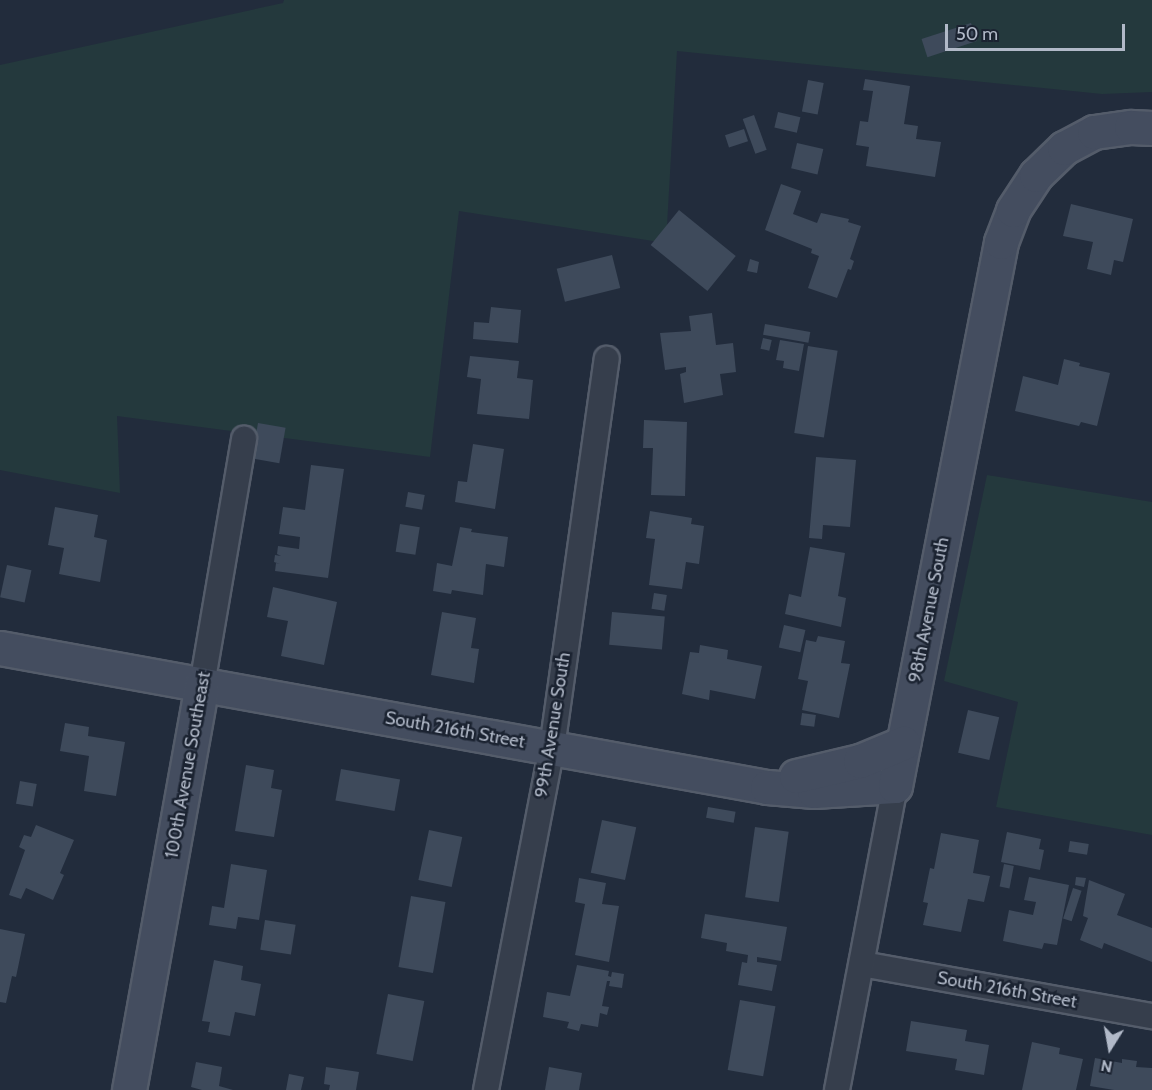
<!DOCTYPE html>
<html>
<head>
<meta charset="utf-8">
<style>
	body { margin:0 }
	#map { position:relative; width:1152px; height:1090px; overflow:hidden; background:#222c3c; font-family:Cabin,sans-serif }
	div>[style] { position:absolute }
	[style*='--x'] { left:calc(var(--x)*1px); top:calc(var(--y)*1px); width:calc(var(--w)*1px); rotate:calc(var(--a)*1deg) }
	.green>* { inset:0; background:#24393d }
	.building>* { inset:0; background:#3e4a5b; transform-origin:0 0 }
	.roads { filter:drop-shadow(2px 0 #545c6a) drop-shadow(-2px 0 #545c6a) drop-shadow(0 2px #545c6a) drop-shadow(0 -2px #545c6a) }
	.street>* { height:24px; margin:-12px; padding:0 12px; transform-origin:12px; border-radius:12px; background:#363e4c }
	.secondary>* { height:33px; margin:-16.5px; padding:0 16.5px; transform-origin:16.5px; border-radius:16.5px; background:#444d5f }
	span { translate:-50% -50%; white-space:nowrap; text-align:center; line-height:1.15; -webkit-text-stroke:5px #1b2331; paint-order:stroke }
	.street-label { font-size:18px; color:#b1b9c8 }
	.north { position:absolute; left:1080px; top:1018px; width:60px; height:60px; -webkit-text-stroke:4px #1b2331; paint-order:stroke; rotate:191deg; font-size:16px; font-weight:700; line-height:24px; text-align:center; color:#b1b9c8 }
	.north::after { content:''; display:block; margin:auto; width:21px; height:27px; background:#b1b9c8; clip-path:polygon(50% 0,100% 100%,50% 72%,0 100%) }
	.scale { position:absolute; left:945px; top:24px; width:180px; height:27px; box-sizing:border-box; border:3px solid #b1b9c8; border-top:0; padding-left:8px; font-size:18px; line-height:21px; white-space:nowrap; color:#b1b9c8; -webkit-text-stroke:4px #1b2331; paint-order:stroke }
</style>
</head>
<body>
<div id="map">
	<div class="green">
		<div style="clip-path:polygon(284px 0,1152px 0,1152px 92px,1102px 94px,677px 51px,666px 243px,459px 211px,430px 457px,117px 416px,120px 493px,0 470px,0 65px,283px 3px)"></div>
		<div style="clip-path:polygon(987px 475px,1152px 502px,1152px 835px,996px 807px,1018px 702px,944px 681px)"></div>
	</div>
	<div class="building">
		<div style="left:971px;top:23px;width:19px;height:52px;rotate:72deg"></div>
		<div style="clip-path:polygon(865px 79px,910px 86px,904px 124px,918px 126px,916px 139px,941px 142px,935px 177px,866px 166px,869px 147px,856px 145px,860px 121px,868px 122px,873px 91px,863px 90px)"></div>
		<div style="left:808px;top:80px;width:16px;height:32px;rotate:11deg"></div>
		<div style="left:778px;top:112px;width:23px;height:16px;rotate:13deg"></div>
		<div style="left:754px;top:115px;width:37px;height:12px;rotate:70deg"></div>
		<div style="left:744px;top:129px;width:13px;height:20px;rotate:72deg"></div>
		<div style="left:797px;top:143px;width:27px;height:26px;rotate:13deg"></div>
		<div style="clip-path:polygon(781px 184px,801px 191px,793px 214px,817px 223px,821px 213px,849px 219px,848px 222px,861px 226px,850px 259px,854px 261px,851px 270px,848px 269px,837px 298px,808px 288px,819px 256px,811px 253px,812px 249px,765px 230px)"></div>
		<div style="clip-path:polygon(1071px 204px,1133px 219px,1123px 262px,1114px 260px,1111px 275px,1087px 269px,1093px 242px,1063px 236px)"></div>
		<div style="left:679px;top:210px;width:73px;height:45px;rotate:39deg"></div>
		<div style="left:612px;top:255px;width:34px;height:57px;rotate:76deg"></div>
		<div style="clip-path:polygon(750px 259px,759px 262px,757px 273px,747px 271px)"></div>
		<div style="clip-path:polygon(491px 307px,521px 310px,518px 343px,473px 339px,474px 322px,489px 323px)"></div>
		<div style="clip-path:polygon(712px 313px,716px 345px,733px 343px,736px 372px,720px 374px,723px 395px,684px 403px,680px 374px,686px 372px,686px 367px,665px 370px,660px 333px,691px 331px,689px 316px)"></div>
		<div style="left:765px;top:324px;width:46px;height:11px;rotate:10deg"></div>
		<div style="left:763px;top:338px;width:9px;height:11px;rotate:13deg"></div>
		<div style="clip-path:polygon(780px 340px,804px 344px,799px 371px,783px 368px,784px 361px,776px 360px)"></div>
		<div style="left:808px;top:346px;width:30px;height:88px;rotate:9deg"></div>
		<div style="clip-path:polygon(470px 356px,519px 361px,517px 378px,533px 380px,529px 419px,477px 414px,481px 379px,467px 377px)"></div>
		<div style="clip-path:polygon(1064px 359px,1080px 363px,1079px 366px,1110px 373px,1097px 426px,1081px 422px,1079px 426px,1015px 411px,1023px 376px,1058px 385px)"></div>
		<div style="clip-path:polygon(644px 420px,687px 422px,685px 496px,651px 495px,653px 448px,643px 448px)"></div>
		<div style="left:258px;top:423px;width:28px;height:36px;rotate:10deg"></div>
		<div style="clip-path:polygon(473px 444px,504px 449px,495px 509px,455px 502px,458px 481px,467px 482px)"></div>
		<div style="clip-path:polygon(816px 457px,856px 460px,850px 527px,823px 525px,822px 539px,809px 538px)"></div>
		<div style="clip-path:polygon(311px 465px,344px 469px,328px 578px,275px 571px,276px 563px,280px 564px,274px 562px,275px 555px,281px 556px,277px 554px,278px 546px,299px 549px,300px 537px,279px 534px,283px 507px,305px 510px)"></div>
		<div style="left:408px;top:492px;width:17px;height:15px;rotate:10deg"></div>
		<div style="clip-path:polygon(55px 507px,98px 515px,94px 537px,107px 540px,100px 582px,59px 574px,64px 548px,48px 545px)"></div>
		<div style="clip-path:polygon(650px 511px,692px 518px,691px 524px,704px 526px,699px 564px,686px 562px,682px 589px,649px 585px,655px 539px,646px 538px)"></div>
		<div style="left:400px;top:524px;width:20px;height:28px;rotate:9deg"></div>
		<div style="clip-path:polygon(460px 527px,472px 529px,471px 532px,508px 537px,504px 567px,486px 564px,483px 595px,452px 590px,451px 594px,433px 591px,437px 563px,452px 566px)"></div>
		<div style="clip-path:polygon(810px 547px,845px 553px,838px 596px,846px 598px,841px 627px,785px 614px,789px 594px,801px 597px)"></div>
		<div style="left:7px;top:565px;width:25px;height:33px;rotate:12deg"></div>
		<div style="clip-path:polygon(273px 587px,337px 602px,324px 665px,281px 656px,288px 621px,267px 617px)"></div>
		<div style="left:654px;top:593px;width:13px;height:16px;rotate:9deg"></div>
		<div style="clip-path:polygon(442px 612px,476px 618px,471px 648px,479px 649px,474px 683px,431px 675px)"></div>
		<div style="left:612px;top:612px;width:53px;height:33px;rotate:5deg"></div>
		<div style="left:784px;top:625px;width:22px;height:23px;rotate:13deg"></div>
		<div style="clip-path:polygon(818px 636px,845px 641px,841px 663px,850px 664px,839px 718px,802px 710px,808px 681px,798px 679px,806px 640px,816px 642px)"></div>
		<div style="clip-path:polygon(700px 645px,728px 650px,727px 659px,762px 666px,755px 699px,710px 690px,709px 700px,682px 694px,690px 652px,699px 653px)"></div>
		<div style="left:968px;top:710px;width:32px;height:44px;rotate:13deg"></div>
		<div style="left:802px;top:713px;width:14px;height:12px;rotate:8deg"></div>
		<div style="clip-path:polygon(65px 723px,89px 727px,88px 736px,125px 742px,116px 796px,84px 791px,89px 756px,60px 751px)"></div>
		<div style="clip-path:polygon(246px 765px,274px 770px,271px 788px,282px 790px,274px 837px,235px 831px)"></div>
		<div style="left:341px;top:769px;width:60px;height:32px;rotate:10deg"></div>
		<div style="left:20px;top:781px;width:17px;height:23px;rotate:10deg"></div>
		<div style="left:708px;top:807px;width:28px;height:11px;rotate:10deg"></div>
		<div style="left:602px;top:820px;width:35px;height:54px;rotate:12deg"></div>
		<div style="clip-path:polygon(36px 825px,74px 840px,60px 873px,64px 875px,53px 900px,26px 888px,21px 899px,9px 895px,25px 850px,19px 847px,24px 835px,31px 837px)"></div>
		<div style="left:755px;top:827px;width:34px;height:71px;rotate:8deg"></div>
		<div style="left:429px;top:830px;width:34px;height:51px;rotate:12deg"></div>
		<div style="clip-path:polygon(1007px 832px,1041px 839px,1039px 849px,1044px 850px,1040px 870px,1001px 862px)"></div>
		<div style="clip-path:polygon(941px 833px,979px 840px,973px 873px,990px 876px,984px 902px,968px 899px,961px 932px,923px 925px,928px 903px,923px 902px,930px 868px,934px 869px)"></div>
		<div style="left:1070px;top:841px;width:19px;height:11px;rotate:9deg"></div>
		<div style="clip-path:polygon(231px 864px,267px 870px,259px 920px,238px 917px,236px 929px,209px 925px,212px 906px,224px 908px)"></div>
		<div style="left:1004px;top:864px;width:10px;height:23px;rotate:11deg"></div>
		<div style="clip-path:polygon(1029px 877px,1069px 885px,1057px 945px,1044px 943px,1042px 949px,1003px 941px,1009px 910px,1033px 915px,1036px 902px,1024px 900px)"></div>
		<div style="clip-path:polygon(1076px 877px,1086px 878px,1084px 887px,1075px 885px)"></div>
		<div style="clip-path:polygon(579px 878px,606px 883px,602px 904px,619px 906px,609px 962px,575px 955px,585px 904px,575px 902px)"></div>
		<div style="clip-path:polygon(1089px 880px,1125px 894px,1117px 915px,1152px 928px,1152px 962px,1104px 943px,1102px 949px,1080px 940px,1088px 918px,1083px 916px)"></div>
		<div style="left:1073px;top:888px;width:9px;height:32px;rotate:18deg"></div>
		<div style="left:411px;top:896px;width:35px;height:72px;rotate:10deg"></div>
		<div style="clip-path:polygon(705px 914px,787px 927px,781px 961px,757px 957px,757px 962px,777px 965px,772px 991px,738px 985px,742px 962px,747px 963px,748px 955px,726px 951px,727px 943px,701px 938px)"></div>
		<div style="left:265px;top:920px;width:31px;height:30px;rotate:9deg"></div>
		<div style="clip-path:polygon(0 929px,25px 934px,16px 977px,12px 976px,6px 1003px,0 1002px)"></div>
		<div style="clip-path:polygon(214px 960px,243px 966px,241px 980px,261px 984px,255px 1016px,235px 1012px,230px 1036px,208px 1032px,210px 1022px,202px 1021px)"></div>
		<div style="clip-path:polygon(577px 965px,609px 971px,608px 976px,611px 977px,612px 972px,624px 974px,622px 988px,609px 986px,610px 981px,607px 981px,602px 1006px,609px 1007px,607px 1015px,600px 1013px,598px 1027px,581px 1024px,579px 1031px,567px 1028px,569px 1022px,543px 1017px,547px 992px,570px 996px)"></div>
		<div style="left:388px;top:994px;width:37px;height:61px;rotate:11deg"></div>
		<div style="left:740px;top:1000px;width:36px;height:71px;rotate:10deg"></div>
		<div style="clip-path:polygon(911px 1021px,967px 1030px,965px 1041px,989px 1045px,984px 1075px,955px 1070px,957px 1059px,906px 1051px)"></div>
		<div style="clip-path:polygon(1032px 1042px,1060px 1048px,1059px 1054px,1083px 1059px,1076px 1090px,1022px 1090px)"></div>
		<div style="clip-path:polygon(1095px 1058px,1122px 1063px,1122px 1059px,1137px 1061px,1136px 1067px,1152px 1068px,1152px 1090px,1114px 1090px,1090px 1086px)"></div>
		<div style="clip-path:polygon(196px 1062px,222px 1067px,219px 1086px,233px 1090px,202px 1090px,191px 1087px)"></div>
		<div style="clip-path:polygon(326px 1067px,359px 1072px,356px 1090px,329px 1090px,330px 1085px,324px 1084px)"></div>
		<div style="clip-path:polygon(549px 1067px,582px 1073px,579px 1090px,545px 1090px)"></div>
		<div style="clip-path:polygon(289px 1074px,304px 1077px,301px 1090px,286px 1090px)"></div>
	</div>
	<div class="roads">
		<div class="street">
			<div style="--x:202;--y:685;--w:250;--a:-80.3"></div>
			<div style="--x:862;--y:964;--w:295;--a:10.2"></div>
			<div style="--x:486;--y:1090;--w:348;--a:-79.1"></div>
			<div style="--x:552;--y:748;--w:393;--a:-82"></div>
			<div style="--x:837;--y:1090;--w:309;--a:-79.2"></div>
		</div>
		<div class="secondary">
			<div style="--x:0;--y:648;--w:779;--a:10.27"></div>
			<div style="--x:767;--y:787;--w:47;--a:4.9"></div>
			<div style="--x:814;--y:791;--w:81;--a:-3.5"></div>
			<div style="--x:895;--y:786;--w:554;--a:-78.97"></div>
			<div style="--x:1001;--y:242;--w:34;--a:-69"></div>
			<div style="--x:1013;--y:210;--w:42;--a:-56.7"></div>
			<div style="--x:1036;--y:175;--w:39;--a:-44"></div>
			<div style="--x:1064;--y:148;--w:34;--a:-28"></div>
			<div style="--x:1094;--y:132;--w:37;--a:-8"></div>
			<div style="--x:1131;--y:127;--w:21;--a:3"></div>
			<div style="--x:796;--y:776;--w:66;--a:-13.2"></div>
			<div style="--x:860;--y:761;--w:47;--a:-22.7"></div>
			<div style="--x:129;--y:1090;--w:412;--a:-79.8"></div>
		</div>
	</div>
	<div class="street-label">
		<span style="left:929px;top:610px;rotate:-79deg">98th Avenue South</span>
		<span style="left:553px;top:725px;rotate:-81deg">99th Avenue South</span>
		<span style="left:455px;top:730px;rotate:10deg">South 216th Street</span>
		<span style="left:188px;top:765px;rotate:-80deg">100th Avenue Southeast</span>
		<span style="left:1007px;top:990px;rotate:10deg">South 216th Street</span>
	</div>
	<div class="north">N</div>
	<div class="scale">50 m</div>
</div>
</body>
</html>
